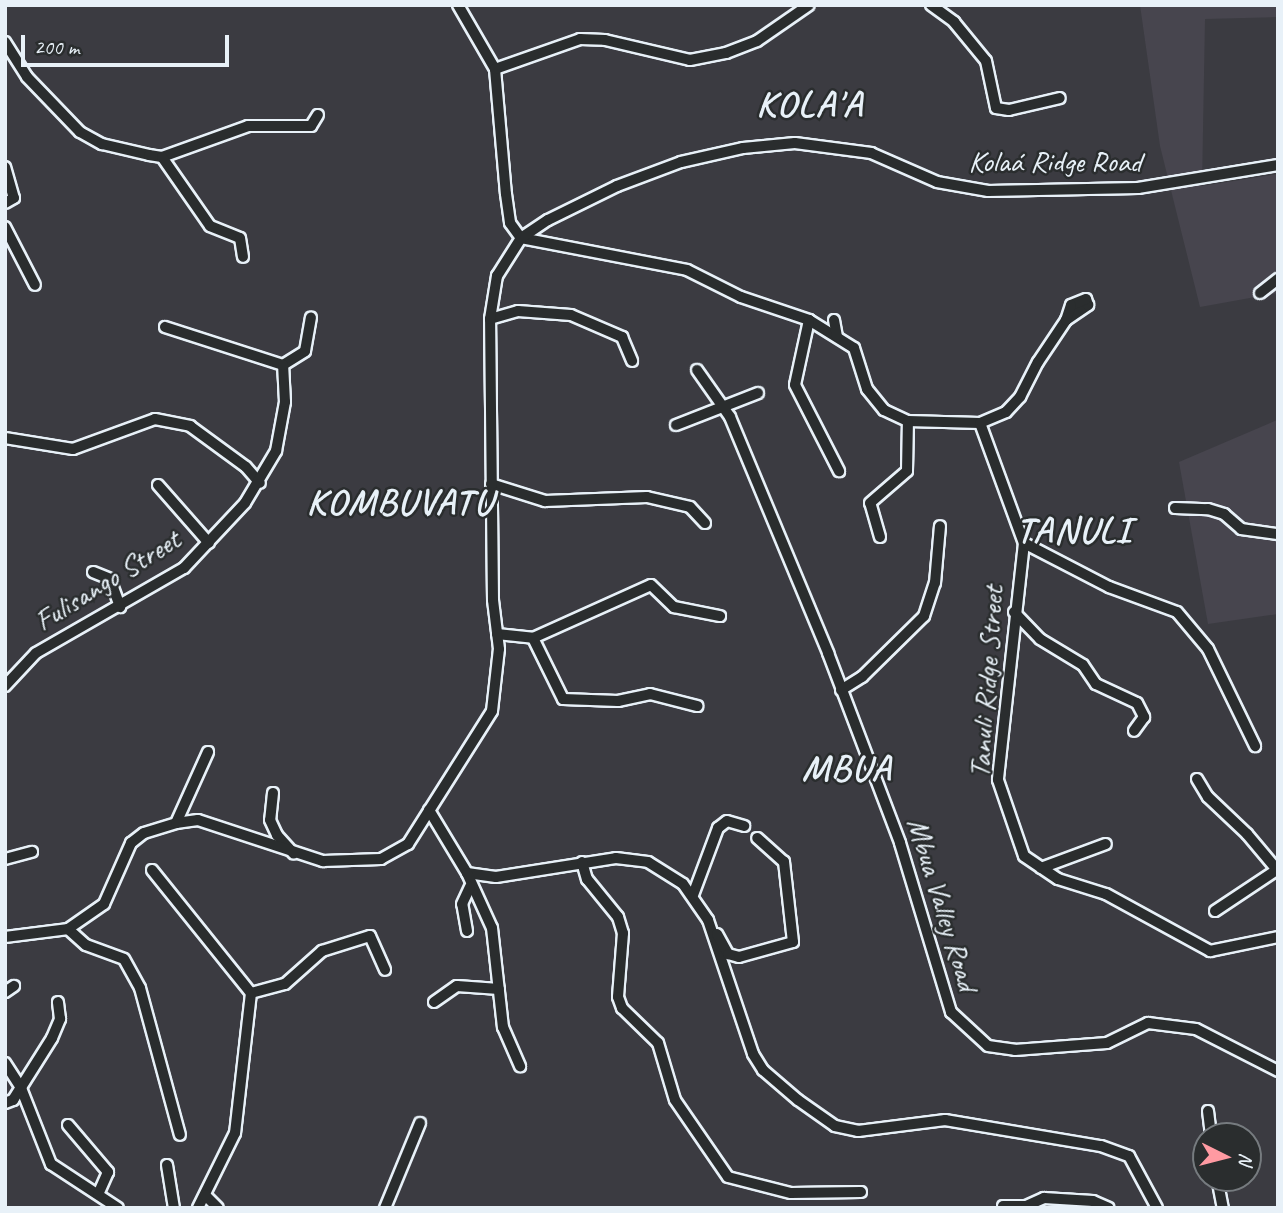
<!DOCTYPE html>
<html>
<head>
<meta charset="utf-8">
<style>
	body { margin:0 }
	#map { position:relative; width:1283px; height:1213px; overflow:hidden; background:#3b3b41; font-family:Caveat,sans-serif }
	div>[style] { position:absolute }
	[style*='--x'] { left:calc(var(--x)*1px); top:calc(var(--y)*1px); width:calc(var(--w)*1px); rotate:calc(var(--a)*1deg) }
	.built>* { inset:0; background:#47454e }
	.roads { filter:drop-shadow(2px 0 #e8f1f8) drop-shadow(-2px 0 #e8f1f8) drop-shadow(0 2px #e8f1f8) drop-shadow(0 -2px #e8f1f8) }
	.minor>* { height:10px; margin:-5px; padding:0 5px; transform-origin:5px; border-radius:5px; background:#2a2d2e }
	span { translate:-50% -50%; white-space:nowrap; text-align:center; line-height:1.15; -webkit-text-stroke:5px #2a2d2e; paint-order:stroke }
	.street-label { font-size:30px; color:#e8f1f8 }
	.district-label { font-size:37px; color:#e8f1f8; font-weight:700; letter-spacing:2px }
	.frame { position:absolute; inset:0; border:7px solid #e8f1f8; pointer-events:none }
	.north { position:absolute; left:1192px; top:1122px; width:70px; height:70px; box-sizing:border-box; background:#2a2d2e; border:2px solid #767b7f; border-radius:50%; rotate:96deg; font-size:19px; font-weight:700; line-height:28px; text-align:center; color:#e8f1f8 }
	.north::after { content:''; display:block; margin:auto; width:24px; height:32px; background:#ff9aa2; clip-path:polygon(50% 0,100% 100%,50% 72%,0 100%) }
	.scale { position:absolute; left:21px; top:35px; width:208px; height:32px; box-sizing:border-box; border:4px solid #e8f1f8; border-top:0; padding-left:9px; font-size:21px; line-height:24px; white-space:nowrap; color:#e8f1f8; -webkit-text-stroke:5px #2a2d2e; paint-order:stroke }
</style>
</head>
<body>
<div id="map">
	<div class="built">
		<div style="clip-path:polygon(1140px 5px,1278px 5px,1278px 17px,1205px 19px,1202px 186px,1278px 174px,1278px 293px,1200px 307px,1160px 146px)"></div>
		<div style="clip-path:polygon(1277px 420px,1278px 614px,1208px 624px,1179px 462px)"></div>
	</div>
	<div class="roads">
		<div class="minor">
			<div style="--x:458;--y:5;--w:74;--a:60"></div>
			<div style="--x:495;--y:69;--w:125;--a:85"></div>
			<div style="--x:506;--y:194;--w:29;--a:82"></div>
			<div style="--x:510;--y:223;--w:19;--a:54"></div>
			<div style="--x:931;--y:5;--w:29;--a:36"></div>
			<div style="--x:954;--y:22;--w:50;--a:50.6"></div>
			<div style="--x:986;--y:61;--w:48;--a:78"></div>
			<div style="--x:996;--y:108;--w:13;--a:9"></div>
			<div style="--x:1009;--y:110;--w:52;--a:-13.2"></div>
			<div style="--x:5;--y:42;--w:41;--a:57.8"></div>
			<div style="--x:27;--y:77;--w:76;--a:46.1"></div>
			<div style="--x:80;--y:132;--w:25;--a:29"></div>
			<div style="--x:102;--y:144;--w:48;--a:13.2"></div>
			<div style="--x:149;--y:155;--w:13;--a:9"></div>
			<div style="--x:162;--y:157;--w:91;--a:-19.8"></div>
			<div style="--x:248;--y:126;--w:63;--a:0"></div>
			<div style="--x:311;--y:126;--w:13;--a:-58"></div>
			<div style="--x:495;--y:69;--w:90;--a:-19.4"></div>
			<div style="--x:580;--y:39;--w:25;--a:2"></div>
			<div style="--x:605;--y:40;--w:87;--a:13.2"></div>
			<div style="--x:690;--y:60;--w:37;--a:-11"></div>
			<div style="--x:726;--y:53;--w:33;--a:-21"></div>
			<div style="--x:757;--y:41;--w:63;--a:-34.7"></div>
			<div style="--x:162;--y:157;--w:84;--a:55.2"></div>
			<div style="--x:210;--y:226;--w:32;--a:22"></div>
			<div style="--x:240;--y:238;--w:19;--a:81"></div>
			<div style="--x:5;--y:167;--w:32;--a:74"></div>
			<div style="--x:14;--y:198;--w:10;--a:151"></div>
			<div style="--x:5;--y:227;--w:65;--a:62.7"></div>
			<div style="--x:521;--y:238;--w:169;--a:10.9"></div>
			<div style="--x:687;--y:270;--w:60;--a:26.6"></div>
			<div style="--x:741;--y:297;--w:72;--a:18.7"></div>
			<div style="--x:809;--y:320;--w:53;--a:31.9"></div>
			<div style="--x:854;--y:348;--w:43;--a:72.4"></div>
			<div style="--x:867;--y:389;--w:27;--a:51"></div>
			<div style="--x:884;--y:410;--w:26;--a:25"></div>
			<div style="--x:908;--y:421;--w:72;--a:1.6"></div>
			<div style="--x:980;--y:423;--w:128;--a:69.9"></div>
			<div style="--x:1024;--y:543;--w:238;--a:96.3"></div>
			<div style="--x:998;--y:780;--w:80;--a:71.1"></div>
			<div style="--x:1024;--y:856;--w:41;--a:34.1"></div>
			<div style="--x:1058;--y:879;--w:50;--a:17.4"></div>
			<div style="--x:1106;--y:894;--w:119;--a:28.7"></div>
			<div style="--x:1210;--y:951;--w:69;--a:-11.6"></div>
			<div style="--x:1260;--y:293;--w:23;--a:-38"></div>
			<div style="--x:490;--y:319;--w:29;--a:-16"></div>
			<div style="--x:518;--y:311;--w:53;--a:4.3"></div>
			<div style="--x:571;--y:315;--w:56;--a:23.3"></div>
			<div style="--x:622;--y:337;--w:26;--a:67"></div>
			<div style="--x:809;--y:320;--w:66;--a:102.2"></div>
			<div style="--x:795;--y:385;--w:97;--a:62.9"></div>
			<div style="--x:834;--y:320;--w:17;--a:80"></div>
			<div style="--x:283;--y:365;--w:26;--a:-32"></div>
			<div style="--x:305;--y:351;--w:34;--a:-80"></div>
			<div style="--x:697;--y:370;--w:57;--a:54.9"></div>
			<div style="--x:730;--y:417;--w:256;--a:67.4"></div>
			<div style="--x:828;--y:653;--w:203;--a:69.2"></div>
			<div style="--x:900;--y:843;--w:177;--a:73.2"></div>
			<div style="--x:951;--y:1012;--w:50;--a:42.6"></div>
			<div style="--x:988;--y:1046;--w:27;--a:8"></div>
			<div style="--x:1015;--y:1050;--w:92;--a:-4.4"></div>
			<div style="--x:1107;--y:1043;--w:46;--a:-26"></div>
			<div style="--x:1148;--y:1023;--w:48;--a:7.1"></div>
			<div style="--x:1196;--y:1029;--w:92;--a:27.1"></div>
			<div style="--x:980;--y:423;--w:28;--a:-23"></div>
			<div style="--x:1006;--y:412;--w:21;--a:-47"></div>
			<div style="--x:1020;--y:397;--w:39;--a:-63"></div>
			<div style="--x:1038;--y:362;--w:50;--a:-56.3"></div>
			<div style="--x:1066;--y:320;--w:27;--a:-34"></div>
			<div style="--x:1088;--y:305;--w:6;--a:-108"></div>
			<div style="--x:1086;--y:299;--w:16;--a:158"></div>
			<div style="--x:1071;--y:305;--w:16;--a:108"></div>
			<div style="--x:676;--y:425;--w:88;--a:-21.3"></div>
			<div style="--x:5;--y:438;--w:69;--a:9.2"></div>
			<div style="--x:73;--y:449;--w:87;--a:-20.1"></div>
			<div style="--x:155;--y:419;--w:36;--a:11"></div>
			<div style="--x:190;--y:426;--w:69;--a:36.2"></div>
			<div style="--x:246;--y:467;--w:21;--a:49"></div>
			<div style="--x:491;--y:484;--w:57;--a:17.5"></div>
			<div style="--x:545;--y:501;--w:102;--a:-2.2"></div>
			<div style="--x:647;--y:497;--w:44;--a:13.1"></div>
			<div style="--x:690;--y:507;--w:22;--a:47"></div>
			<div style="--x:158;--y:485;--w:77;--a:48.7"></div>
			<div style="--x:1175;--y:508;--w:33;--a:2"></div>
			<div style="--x:1208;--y:509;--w:17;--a:17"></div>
			<div style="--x:1224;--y:514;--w:23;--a:41"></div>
			<div style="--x:1241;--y:529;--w:37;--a:8"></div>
			<div style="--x:880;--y:537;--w:35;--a:-106"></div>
			<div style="--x:870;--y:503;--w:49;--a:-40.9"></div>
			<div style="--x:907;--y:471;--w:50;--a:-88.9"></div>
			<div style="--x:1024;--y:543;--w:96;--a:27.4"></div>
			<div style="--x:1109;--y:587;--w:72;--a:20.2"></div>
			<div style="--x:1177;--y:612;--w:48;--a:50"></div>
			<div style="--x:1208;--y:649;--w:108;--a:64.1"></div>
			<div style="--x:93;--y:572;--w:18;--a:22"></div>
			<div style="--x:110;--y:579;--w:30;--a:70"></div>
			<div style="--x:1014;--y:612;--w:37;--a:46"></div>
			<div style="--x:1040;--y:639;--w:50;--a:31.2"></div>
			<div style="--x:1083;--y:665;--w:23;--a:56"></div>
			<div style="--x:1096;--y:684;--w:45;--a:24.9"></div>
			<div style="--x:1137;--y:703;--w:16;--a:63"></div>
			<div style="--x:1144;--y:717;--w:17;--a:126"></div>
			<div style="--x:497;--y:634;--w:36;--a:6"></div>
			<div style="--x:533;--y:638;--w:68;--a:63.8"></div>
			<div style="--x:563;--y:699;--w:55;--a:2.1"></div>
			<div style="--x:618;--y:701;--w:33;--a:-12"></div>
			<div style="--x:650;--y:694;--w:49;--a:14.3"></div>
			<div style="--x:533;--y:638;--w:129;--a:-24.2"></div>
			<div style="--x:651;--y:585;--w:32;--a:44"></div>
			<div style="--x:674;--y:607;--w:47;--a:11.1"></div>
			<div style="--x:5;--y:686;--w:45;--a:-46.8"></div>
			<div style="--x:36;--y:653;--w:171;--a:-29.9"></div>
			<div style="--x:184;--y:568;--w:89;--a:-46.8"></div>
			<div style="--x:245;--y:503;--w:61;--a:-59.2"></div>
			<div style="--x:276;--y:451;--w:50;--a:-79.6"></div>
			<div style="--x:285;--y:402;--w:37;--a:-93"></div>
			<div style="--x:283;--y:365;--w:124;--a:-162.1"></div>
			<div style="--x:841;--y:690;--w:25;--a:-32"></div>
			<div style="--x:862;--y:677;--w:87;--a:-44.5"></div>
			<div style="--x:924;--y:616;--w:35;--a:-72"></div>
			<div style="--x:935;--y:583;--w:57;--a:-85"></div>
			<div style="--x:1197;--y:779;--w:21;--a:59"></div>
			<div style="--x:1208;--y:797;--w:54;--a:43.5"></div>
			<div style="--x:1247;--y:834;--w:48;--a:50"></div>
			<div style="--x:273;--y:793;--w:27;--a:96"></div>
			<div style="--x:270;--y:820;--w:17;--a:65"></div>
			<div style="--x:277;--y:835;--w:25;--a:48"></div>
			<div style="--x:429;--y:810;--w:74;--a:58.9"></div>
			<div style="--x:467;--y:873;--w:29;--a:8"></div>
			<div style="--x:496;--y:877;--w:121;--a:-9"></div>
			<div style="--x:616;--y:858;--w:32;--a:7"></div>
			<div style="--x:648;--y:862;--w:41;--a:32.2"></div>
			<div style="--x:683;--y:884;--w:44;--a:55.2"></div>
			<div style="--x:708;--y:920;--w:141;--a:71.4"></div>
			<div style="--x:753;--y:1054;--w:19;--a:58"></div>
			<div style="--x:763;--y:1070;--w:46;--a:40.6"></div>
			<div style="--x:798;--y:1100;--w:45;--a:35.1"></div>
			<div style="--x:835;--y:1126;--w:24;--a:12"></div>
			<div style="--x:858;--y:1131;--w:88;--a:-7.2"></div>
			<div style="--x:945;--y:1120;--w:158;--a:9.5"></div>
			<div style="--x:1101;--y:1146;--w:30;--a:20"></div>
			<div style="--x:1129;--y:1156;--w:59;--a:61.7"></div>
			<div style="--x:176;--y:823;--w:78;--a:-65.7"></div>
			<div style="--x:5;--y:859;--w:28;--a:-15"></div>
			<div style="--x:582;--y:862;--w:18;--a:74"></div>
			<div style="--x:587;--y:879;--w:49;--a:50.8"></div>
			<div style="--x:618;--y:917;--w:17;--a:73"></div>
			<div style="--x:623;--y:933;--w:64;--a:94.5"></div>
			<div style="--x:618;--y:997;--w:12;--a:70"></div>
			<div style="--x:622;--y:1008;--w:50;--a:44.2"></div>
			<div style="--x:658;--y:1043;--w:59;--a:73.4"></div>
			<div style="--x:675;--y:1100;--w:93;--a:55.5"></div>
			<div style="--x:728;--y:1177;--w:65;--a:14.3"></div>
			<div style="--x:791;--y:1193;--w:70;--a:-0.8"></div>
			<div style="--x:1041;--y:868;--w:69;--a:-20.3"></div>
			<div style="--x:152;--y:870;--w:158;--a:51.2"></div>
			<div style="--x:251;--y:993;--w:141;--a:96.5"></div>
			<div style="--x:235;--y:1133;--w:84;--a:116.3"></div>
			<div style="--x:467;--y:873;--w:60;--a:65.6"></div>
			<div style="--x:492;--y:928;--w:100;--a:83.7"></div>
			<div style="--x:503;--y:1027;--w:43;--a:66.4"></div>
			<div style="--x:693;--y:895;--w:72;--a:-69.5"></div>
			<div style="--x:718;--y:828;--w:11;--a:-38"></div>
			<div style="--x:727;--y:821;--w:18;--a:16"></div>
			<div style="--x:1215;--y:911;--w:72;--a:-33.7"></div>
			<div style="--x:68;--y:929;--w:24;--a:42"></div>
			<div style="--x:86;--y:945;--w:40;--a:20.2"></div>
			<div style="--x:124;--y:959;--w:33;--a:61"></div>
			<div style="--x:140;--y:988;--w:152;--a:74.8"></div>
			<div style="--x:467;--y:931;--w:27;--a:-100"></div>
			<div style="--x:462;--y:904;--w:19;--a:-65"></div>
			<div style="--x:717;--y:934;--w:23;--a:61"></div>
			<div style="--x:728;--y:954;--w:11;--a:15"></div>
			<div style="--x:739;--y:957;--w:56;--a:-15.5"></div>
			<div style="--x:793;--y:942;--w:81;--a:-96.4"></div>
			<div style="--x:784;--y:862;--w:36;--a:-138"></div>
			<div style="--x:5;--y:937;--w:64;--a:-7.2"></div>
			<div style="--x:68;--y:929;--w:44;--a:-34.8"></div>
			<div style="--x:104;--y:904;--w:67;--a:-66.1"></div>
			<div style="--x:131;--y:843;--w:16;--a:-38"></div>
			<div style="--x:144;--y:833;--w:34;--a:-17"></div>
			<div style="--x:176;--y:823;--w:22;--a:-8"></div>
			<div style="--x:198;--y:820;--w:132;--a:18.2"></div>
			<div style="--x:323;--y:861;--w:58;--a:-2"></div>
			<div style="--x:381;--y:859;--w:31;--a:-29"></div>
			<div style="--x:408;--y:844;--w:157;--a:-57.7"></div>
			<div style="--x:492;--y:711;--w:62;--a:-83.6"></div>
			<div style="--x:499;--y:649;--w:49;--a:-97"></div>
			<div style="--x:493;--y:600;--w:281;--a:-90.6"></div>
			<div style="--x:490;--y:319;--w:44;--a:-80.8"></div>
			<div style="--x:497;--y:276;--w:45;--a:-57.7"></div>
			<div style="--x:521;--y:238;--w:32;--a:-34"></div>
			<div style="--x:548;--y:220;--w:77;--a:-26.2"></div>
			<div style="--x:617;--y:186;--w:68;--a:-20.6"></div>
			<div style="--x:681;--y:162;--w:64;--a:-12.7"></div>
			<div style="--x:743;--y:148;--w:52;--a:-5.5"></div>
			<div style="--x:795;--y:143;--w:77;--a:7.5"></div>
			<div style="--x:871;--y:153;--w:72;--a:23.7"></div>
			<div style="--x:937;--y:182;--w:52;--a:10"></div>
			<div style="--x:988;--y:191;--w:150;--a:-1.1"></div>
			<div style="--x:1138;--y:188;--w:142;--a:-9.3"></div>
			<div style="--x:5;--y:992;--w:11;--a:-34"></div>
			<div style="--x:251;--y:993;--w:35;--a:-15"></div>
			<div style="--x:285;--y:984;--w:50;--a:-41.7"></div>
			<div style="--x:322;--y:951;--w:50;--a:-17.4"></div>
			<div style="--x:370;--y:936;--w:37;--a:66"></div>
			<div style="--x:434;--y:1002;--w:28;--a:-35"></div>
			<div style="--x:457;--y:986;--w:42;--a:4.1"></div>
			<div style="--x:5;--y:1063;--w:30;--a:57"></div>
			<div style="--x:21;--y:1088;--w:82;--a:68.5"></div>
			<div style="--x:51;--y:1164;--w:80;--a:33.3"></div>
			<div style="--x:5;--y:1103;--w:9;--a:-21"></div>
			<div style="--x:13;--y:1100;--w:73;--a:-57.8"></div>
			<div style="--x:52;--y:1038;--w:21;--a:-67"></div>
			<div style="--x:60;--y:1019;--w:17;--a:-97"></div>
			<div style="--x:1208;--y:1111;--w:25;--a:83"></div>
			<div style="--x:68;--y:1125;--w:62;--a:49.6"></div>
			<div style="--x:108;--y:1172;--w:24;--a:114"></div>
			<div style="--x:167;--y:1165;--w:44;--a:80.8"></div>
			<div style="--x:1217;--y:1178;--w:31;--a:79"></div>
			<div style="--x:205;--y:1195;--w:18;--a:45"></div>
			<div style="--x:1003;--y:1206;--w:23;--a:0"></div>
			<div style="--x:1026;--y:1206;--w:20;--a:-24"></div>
			<div style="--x:1044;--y:1198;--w:49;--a:3.5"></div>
			<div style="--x:1093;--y:1201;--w:17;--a:24"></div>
			<div style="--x:385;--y:1208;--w:92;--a:-67.6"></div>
		</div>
	</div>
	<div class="street-label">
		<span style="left:1055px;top:161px">Kolaá Ridge Road</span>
		<span style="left:107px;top:580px;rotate:-32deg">Fulisango Street</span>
		<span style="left:986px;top:682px;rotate:-86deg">Tanuli Ridge Street</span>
		<span style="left:943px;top:904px;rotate:73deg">Mbua Valley Road</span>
	</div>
	<div class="district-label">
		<span style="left:810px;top:104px">KOLA'A</span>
		<span style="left:400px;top:502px">KOMBUVATU</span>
		<span style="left:1074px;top:530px">TANULI</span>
		<span style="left:847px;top:768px">MBUA</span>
	</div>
	<div class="frame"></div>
	<div class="north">N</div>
	<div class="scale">200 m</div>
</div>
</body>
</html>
